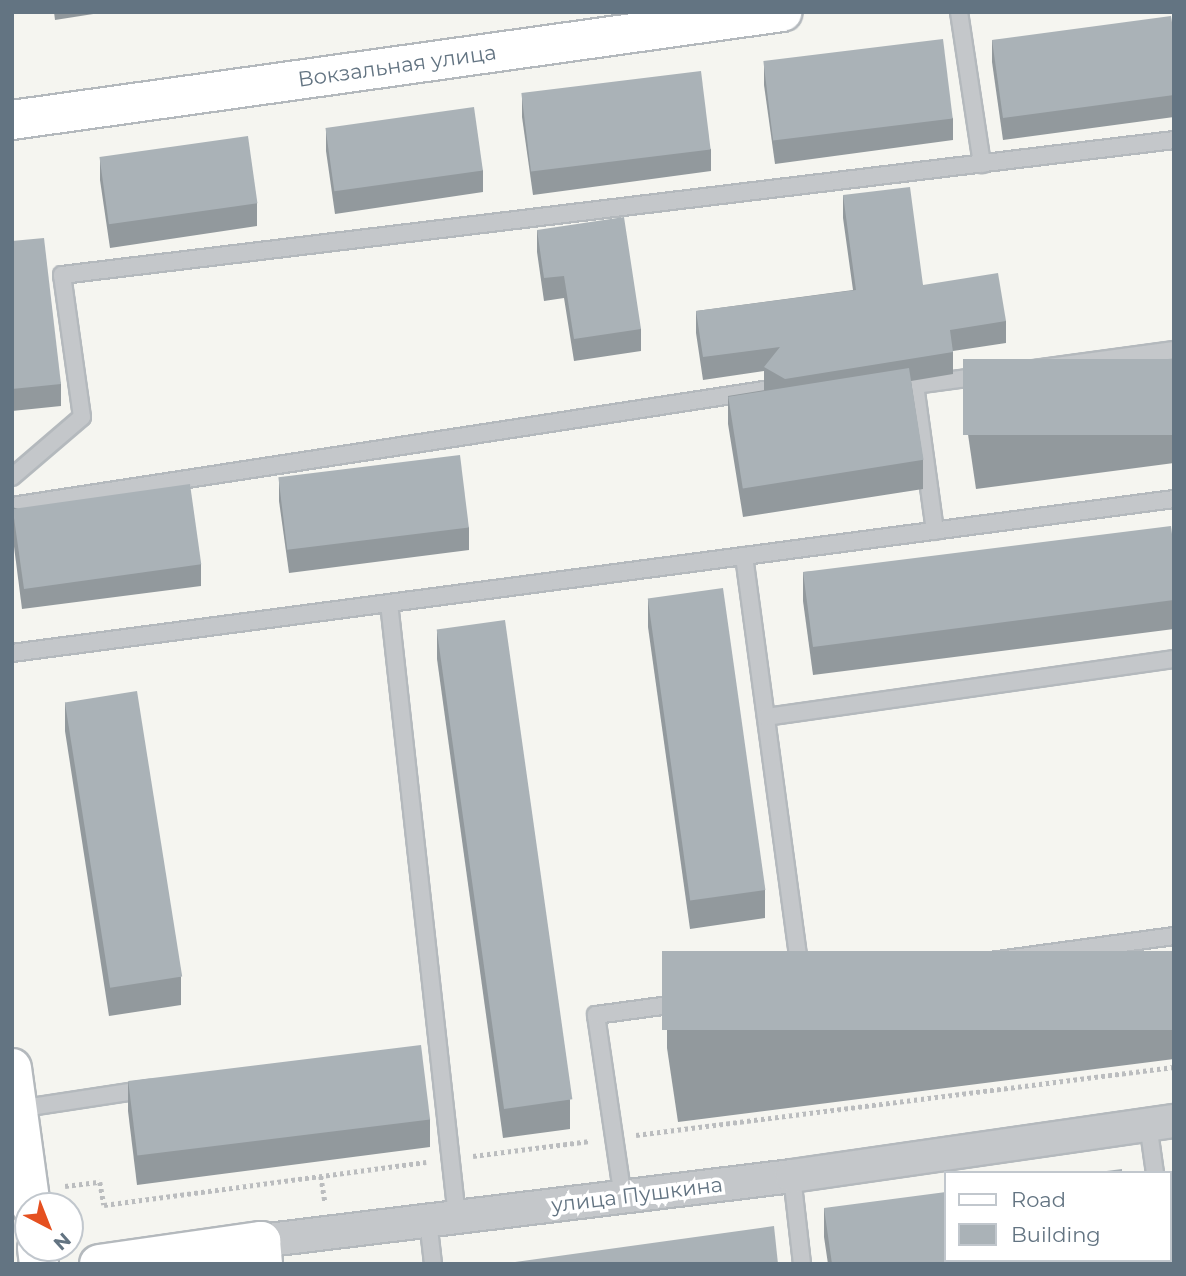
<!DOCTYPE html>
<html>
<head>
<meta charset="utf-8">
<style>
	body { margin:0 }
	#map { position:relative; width:1186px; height:1276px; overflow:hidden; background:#f5f5f0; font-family:Montserrat,sans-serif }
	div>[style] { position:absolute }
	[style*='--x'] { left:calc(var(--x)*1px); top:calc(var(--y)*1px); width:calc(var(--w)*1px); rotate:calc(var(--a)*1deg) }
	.path>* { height:4.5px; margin-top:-2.25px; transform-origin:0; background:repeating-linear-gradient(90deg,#bbbdbf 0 3.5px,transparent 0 7px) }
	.roads { filter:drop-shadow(2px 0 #b4b9bd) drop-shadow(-2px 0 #b4b9bd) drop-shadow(0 2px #b4b9bd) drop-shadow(0 -2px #b4b9bd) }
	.service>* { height:16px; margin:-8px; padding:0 8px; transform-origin:8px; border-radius:8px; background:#c4c7ca }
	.minor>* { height:32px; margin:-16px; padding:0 16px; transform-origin:16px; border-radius:16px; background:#c4c7ca }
	.secondary>* { height:38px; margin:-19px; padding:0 19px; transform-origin:19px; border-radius:19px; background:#fff }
	.wall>* { inset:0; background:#92999d }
	.building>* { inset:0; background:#aab2b7; transform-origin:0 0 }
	span { translate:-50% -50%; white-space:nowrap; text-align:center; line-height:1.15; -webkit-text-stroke:7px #fff; paint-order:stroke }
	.street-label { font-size:21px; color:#637482 }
	.frame { position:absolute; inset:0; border:14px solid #637482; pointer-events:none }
	.legend { position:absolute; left:944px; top:1171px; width:228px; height:91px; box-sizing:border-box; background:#fff; border:2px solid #c1c7cd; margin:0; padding:9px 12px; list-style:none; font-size:21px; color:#637482 }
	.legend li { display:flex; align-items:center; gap:14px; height:35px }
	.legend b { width:35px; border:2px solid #c1c7cd }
	.north { position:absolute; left:14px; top:1192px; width:70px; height:70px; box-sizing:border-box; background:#fff; border:2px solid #c1c7cd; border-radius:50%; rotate:138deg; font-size:19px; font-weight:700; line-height:28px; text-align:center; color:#637482 }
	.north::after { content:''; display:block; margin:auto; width:24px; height:32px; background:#e55020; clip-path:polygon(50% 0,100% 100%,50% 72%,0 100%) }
</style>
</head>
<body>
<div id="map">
	<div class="path">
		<div style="--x:636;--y:1135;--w:542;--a:-7.2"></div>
		<div style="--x:473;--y:1156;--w:118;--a:-7.3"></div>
		<div style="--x:321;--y:1176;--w:26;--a:81"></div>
		<div style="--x:65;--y:1186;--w:35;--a:-7"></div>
		<div style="--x:100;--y:1182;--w:23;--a:80"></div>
		<div style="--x:104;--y:1205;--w:325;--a:-7.6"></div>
	</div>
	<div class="roads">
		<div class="service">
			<div style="--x:959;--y:12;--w:154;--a:81.4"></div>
			<div style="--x:12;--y:477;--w:92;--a:-40.6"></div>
			<div style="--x:82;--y:417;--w:143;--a:-98"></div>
			<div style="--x:62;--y:275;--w:1120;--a:-6.92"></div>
			<div style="--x:12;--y:506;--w:761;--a:-8.77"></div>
			<div style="--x:935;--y:531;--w:147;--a:-97.8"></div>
			<div style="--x:915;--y:385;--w:261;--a:-7.7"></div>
			<div style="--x:744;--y:556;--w:435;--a:82.3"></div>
			<div style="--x:389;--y:603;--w:618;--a:83.68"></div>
			<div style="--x:12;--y:653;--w:1172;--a:-7.55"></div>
			<div style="--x:766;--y:717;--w:412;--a:-8.1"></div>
			<div style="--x:18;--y:1109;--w:133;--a:-8.7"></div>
			<div style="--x:1148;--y:1124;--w:49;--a:81.9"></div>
			<div style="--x:792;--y:1176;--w:89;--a:83.5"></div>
			<div style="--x:623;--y:1198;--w:185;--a:-98.4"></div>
			<div style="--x:596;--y:1015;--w:583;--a:-7.78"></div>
			<div style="--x:428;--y:1220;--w:44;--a:83.5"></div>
			<div style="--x:1167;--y:1260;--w:4;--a:76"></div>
		</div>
		<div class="minor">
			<div style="--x:261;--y:1241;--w:535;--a:-6.98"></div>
			<div style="--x:792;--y:1176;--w:386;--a:-8.2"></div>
		</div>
		<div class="secondary">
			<div style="--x:12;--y:120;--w:778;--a:-7.98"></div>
			<div style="--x:12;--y:1068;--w:139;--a:82.2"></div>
			<div style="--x:37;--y:1248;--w:16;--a:83"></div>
			<div style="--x:99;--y:1264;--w:164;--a:-8.1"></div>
			<div style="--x:261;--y:1241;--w:23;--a:85"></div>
		</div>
	</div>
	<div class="wall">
		<div style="clip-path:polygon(54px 12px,106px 12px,55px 20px)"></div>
		<div style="clip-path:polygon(1174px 35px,1174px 117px,1003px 140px,992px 62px,992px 40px)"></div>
		<div style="clip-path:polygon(764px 63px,953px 118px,953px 140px,775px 164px,764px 85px)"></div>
		<div style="clip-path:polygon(522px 95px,711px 149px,711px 171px,533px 195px,522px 117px)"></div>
		<div style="clip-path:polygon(326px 129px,483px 170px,483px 192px,335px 214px,326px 151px)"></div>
		<div style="clip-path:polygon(100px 158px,257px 203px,257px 226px,110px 248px,100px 180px)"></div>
		<div style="clip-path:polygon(843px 195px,923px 285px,1006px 321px,1006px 343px,953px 351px,953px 374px,911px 381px,923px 460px,923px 489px,743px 517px,728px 424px,728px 396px,765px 390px,764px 390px,764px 371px,703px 380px,696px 333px,696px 311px,853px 290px,843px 218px)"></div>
		<div style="clip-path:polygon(537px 230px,641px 329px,641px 351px,574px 361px,564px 298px,544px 301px,537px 252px)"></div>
		<div style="clip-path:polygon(12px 241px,61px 384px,61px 406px,12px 411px)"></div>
		<div style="clip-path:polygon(1174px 359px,1174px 463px,976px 489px,965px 414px,965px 386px)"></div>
		<div style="clip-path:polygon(279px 479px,469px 527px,469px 550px,289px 573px,279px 501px)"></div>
		<div style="clip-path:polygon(12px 507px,201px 564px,201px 586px,22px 609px,12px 531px)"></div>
		<div style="clip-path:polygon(1174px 550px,1174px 629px,813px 675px,803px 601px,803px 572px)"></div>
		<div style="clip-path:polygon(648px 599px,765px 890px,765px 918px,690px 929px,648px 627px)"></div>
		<div style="clip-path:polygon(437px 630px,570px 1100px,570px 1129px,503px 1138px,437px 659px)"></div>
		<div style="clip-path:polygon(65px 702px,181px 977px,181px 1005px,109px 1016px,65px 731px)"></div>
		<div style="clip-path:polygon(1174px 951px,1174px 1059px,678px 1122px,667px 1048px,667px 1019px)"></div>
		<div style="clip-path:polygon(128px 1082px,430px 1119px,430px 1147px,137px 1185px,128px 1111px)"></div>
		<div style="clip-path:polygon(824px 1208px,946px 1260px,1133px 1260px,1133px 1264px,828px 1264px,824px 1237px)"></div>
	</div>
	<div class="building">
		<div style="clip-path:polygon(1171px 16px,1174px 35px,1174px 95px,1003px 118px,992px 40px)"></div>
		<div style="left:943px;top:39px;width:80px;height:181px;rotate:83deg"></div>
		<div style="left:701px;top:71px;width:79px;height:181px;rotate:83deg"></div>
		<div style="left:474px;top:107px;width:64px;height:150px;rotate:82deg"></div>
		<div style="left:248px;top:136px;width:68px;height:150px;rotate:82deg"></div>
		<div style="clip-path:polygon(910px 187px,923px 285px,998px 273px,1006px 321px,950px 330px,953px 352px,785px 379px,764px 367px,780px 347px,703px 357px,696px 311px,856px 290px,843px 195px)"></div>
		<div style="clip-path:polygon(624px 217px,641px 329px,574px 339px,564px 276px,544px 278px,537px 230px)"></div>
		<div style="clip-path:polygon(44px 238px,61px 384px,12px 389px,12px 241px)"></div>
		<div style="left:1174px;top:359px;width:76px;height:211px;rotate:90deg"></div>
		<div style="left:909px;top:368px;width:93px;height:183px;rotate:81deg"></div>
		<div style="left:460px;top:455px;width:73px;height:183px;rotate:83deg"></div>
		<div style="left:190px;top:484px;width:81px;height:179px;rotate:82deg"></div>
		<div style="clip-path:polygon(1171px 526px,1174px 550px,1174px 600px,813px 647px,803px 572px)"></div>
		<div style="left:723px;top:588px;width:305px;height:76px;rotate:82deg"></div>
		<div style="left:505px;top:620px;width:484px;height:69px;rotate:82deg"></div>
		<div style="left:137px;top:691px;width:289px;height:73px;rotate:81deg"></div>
		<div style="left:1174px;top:951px;width:79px;height:512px;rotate:90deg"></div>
		<div style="left:421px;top:1045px;width:75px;height:295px;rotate:83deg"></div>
		<div style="clip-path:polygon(1122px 1169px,1122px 1173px,1091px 1173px)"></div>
		<div style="clip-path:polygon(946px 1192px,946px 1260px,1095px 1260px,1065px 1264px,832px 1264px,824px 1208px)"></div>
		<div style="clip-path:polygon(774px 1226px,778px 1264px,500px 1264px)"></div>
	</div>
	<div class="street-label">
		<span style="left:397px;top:66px;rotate:-8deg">Вокзальная улица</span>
		<span style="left:637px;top:1195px;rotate:-7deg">улица Пушкина</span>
	</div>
	<div class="frame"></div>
	<ul class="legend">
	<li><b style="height:9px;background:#fff"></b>Road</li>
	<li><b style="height:19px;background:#aab2b7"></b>Building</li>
	</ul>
	<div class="north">N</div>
</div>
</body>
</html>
